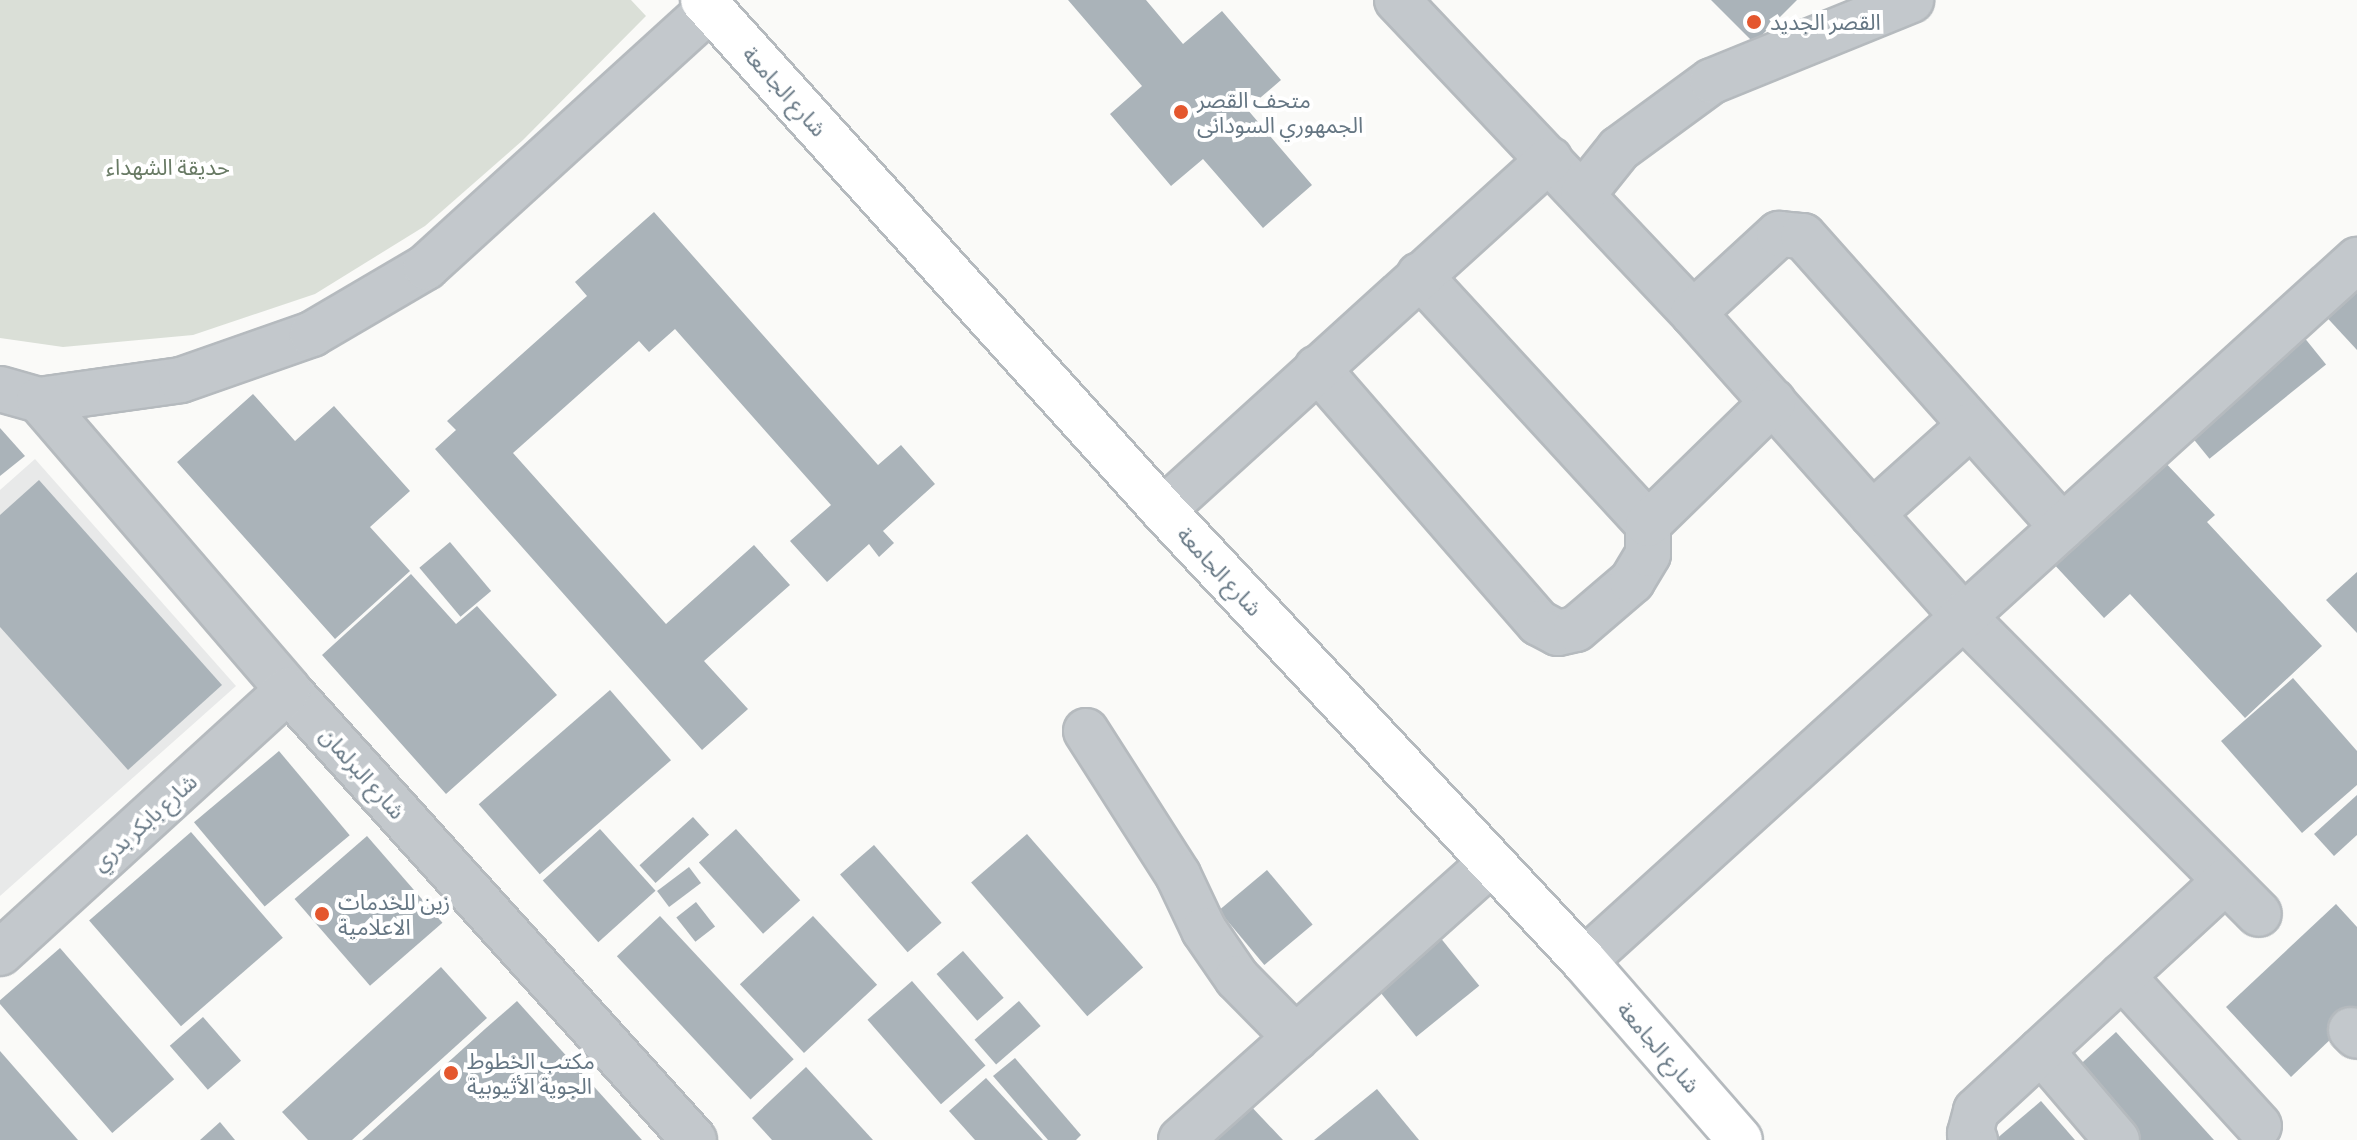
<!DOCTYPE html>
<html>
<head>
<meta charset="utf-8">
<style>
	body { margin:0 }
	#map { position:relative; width:2357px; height:1140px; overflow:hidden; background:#fafaf8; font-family:Barlow,"Noto Sans Arabic",sans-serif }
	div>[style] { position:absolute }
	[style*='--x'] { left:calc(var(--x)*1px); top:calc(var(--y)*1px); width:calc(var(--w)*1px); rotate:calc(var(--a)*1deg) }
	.built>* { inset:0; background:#e8e9e9 }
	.green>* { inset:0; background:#dadfd7 }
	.building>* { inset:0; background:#aab3b9; transform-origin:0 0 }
	.roads { filter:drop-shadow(2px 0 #b5babe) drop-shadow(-2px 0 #b5babe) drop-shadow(0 2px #b5babe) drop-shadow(0 -2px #b5babe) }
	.minor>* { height:44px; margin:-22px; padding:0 22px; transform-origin:22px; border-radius:22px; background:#c3c8cc }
	.major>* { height:44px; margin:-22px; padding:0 22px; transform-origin:22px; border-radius:22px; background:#fff }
	.dots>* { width:22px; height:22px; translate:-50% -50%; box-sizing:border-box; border:4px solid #fff; border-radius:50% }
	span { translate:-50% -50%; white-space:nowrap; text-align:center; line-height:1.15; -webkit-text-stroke:8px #fff; paint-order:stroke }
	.poi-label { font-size:22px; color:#657683 }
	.left { translate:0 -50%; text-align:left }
	.street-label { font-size:22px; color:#657683 }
	.park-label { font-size:22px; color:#687a64 }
</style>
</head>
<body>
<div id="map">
	<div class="built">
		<div style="clip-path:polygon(35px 459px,236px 686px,0 896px,0 490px)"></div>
	</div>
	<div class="green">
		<div style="clip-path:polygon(0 0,631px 0,646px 16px,523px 140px,425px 226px,315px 294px,193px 335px,63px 347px,0 338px)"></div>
	</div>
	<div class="building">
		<div style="clip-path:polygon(1068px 0,1146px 0,1183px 44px,1222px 11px,1281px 80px,1247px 109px,1312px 185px,1263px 228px,1203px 159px,1171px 186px,1110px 114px,1142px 86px)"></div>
		<div style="clip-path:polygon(1711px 0,1797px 0,1754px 43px)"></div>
		<div style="clip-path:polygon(654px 212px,878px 465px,901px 445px,935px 484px,883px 531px,894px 543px,879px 557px,869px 544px,827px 582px,790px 541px,831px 505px,675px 329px,649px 352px,639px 341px,513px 453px,666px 624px,754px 545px,790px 585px,704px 661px,748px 709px,702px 750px,435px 449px,456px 430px,447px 421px,587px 296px,575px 282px)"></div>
		<div style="clip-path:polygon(2357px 276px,2357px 350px,2320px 310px)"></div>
		<div style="left:2299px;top:331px;width:43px;height:150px;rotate:51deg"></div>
		<div style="clip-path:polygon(253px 394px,295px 441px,334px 406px,410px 491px,370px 527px,410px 571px,335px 639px,177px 462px)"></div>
		<div style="clip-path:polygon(0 428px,25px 456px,0 476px)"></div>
		<div style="clip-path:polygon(2160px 457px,2215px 515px,2207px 522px,2322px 646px,2245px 718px,2130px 594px,2104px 618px,2050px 560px)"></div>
		<div style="clip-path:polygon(39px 480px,222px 685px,128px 770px,0 627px,0 515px)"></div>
		<div style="left:450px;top:542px;width:64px;height:40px;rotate:50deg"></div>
		<div style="clip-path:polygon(2357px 572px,2357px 633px,2326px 600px)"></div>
		<div style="clip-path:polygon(411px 574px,456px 624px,477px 606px,557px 695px,446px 794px,322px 655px)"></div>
		<div style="clip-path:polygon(2293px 678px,2357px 751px,2357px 785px,2302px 833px,2221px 741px)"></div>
		<div style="left:610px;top:690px;width:93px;height:174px;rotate:49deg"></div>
		<div style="left:279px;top:751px;width:110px;height:111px;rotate:50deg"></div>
		<div style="clip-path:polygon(2357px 795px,2357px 835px,2334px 856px,2314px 834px)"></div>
		<div style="left:693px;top:817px;width:24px;height:72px;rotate:48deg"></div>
		<div style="left:600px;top:829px;width:83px;height:77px;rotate:48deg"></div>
		<div style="left:736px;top:829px;width:96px;height:50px;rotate:48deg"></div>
		<div style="left:191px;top:832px;width:140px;height:135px;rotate:49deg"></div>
		<div style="left:1027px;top:834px;width:177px;height:74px;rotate:49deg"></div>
		<div style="left:367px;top:836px;width:115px;height:96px;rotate:49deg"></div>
		<div style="left:874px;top:845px;width:103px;height:45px;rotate:49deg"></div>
		<div style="left:689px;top:867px;width:20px;height:40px;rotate:53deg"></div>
		<div style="left:1267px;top:870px;width:71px;height:63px;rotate:50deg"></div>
		<div style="left:696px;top:902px;width:31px;height:25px;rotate:52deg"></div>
		<div style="clip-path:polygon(2336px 904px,2357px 927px,2357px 1014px,2291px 1077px,2226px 1007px)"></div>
		<div style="left:660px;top:916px;width:196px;height:59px;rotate:47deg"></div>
		<div style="left:813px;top:916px;width:94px;height:100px;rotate:47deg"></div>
		<div style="left:1439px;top:936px;width:64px;height:81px;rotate:51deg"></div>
		<div style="left:60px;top:948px;width:174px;height:82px;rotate:49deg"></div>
		<div style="left:963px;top:951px;width:62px;height:35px;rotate:49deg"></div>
		<div style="clip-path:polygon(441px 967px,487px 1018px,352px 1140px,308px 1140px,282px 1112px)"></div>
		<div style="left:912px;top:981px;width:112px;height:59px;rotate:49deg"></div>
		<div style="clip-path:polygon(517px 1001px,642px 1140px,362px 1140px,485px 1029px)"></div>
		<div style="left:1019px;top:1001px;width:33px;height:59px;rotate:49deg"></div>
		<div style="left:203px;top:1017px;width:58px;height:44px;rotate:49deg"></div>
		<div style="clip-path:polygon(2116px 1032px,2214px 1140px,2135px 1140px,2073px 1071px)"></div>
		<div style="clip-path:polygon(0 1051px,78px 1140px,0 1140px)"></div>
		<div style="clip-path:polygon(1015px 1058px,1081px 1135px,1076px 1140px,1048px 1140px,993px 1076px)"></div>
		<div style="clip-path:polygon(806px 1067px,873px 1140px,772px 1140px,752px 1118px)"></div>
		<div style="clip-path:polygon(986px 1078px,1043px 1140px,975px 1140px,949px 1111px)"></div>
		<div style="clip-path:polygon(1377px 1089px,1419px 1140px,1314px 1140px)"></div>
		<div style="clip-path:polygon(2041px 1101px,2075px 1140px,1995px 1140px)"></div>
		<div style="clip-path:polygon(1247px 1102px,1283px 1140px,1207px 1140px)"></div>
		<div style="clip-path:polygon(220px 1122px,235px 1140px,200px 1140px)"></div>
	</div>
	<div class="roads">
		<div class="minor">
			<div style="--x:1397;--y:0;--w:431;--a:46.6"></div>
			<div style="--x:1693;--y:313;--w:404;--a:48.3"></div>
			<div style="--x:1962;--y:615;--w:421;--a:45.2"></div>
			<div style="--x:1583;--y:194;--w:58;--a:-51.3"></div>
			<div style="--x:1619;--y:149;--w:115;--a:-36.2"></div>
			<div style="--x:1712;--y:81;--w:215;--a:-22.1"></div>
			<div style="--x:1693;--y:313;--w:117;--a:-42.6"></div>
			<div style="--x:1779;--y:234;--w:24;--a:5"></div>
			<div style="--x:1803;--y:236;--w:390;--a:48.3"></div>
			<div style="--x:1317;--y:368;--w:338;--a:49"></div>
			<div style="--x:1539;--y:623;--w:21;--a:28"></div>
			<div style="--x:1558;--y:633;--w:18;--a:-13"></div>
			<div style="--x:1576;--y:629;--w:74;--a:-40.6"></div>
			<div style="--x:1632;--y:581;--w:31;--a:-59"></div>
			<div style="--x:1648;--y:554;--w:30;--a:-90"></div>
			<div style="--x:1648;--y:524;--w:338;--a:-132.6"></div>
			<div style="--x:0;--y:389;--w:41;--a:15.8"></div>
			<div style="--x:39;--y:400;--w:143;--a:-8"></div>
			<div style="--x:181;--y:380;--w:139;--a:-19.3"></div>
			<div style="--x:312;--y:334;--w:132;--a:-30.4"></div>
			<div style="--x:426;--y:267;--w:384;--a:-42.3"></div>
			<div style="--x:39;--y:400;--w:382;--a:49.3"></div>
			<div style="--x:288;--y:690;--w:606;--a:47.94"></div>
			<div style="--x:1163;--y:510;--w:522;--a:-42.21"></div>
			<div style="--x:1872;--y:514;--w:132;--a:-41.9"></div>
			<div style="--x:1648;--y:524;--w:175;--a:-44.3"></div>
			<div style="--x:1086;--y:731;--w:171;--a:57.4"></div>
			<div style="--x:1178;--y:875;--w:61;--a:64.7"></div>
			<div style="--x:1204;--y:930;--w:58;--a:55.5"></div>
			<div style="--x:1237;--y:978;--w:84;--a:45.5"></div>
			<div style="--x:0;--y:953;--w:390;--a:-42.4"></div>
			<div style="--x:1584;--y:961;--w:1044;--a:-42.2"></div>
			<div style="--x:2122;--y:976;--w:203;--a:47.6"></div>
			<div style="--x:2351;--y:1030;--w:8;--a:45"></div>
			<div style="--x:2041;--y:1051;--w:117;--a:49.5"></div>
			<div style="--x:1181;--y:1140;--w:414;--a:-41.8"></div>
			<div style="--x:1975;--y:1140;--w:8;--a:-130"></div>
			<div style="--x:1970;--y:1134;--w:24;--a:-75"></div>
			<div style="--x:1976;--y:1111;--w:339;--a:-42.7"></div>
		</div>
		<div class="major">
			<div style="--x:703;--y:0;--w:687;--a:47.95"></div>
			<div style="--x:1163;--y:510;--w:617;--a:46.97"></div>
			<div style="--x:1584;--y:961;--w:237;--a:48.9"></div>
		</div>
	</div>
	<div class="dots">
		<div style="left:1754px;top:22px;background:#e4572e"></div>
		<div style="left:1181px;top:112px;background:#e4572e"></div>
		<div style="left:322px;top:914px;background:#e4572e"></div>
		<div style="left:451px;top:1073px;background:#e4572e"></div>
	</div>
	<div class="poi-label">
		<span class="left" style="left:1770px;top:22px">القصر الجديد</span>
		<span class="left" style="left:1197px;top:112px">متحف القصر<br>الجمهوري السودانى</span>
		<span class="left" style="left:338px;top:914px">زين للخدمات<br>الاعلامية</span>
		<span class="left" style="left:467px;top:1073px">مكتب الخطوط<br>الجوية الأثيوبية</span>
	</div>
	<div class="street-label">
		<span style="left:785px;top:91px;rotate:48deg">شارع الجامعة</span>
		<span style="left:1220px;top:571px;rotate:47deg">شارع الجامعة</span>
		<span style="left:363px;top:773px;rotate:48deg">شارع البرلمان</span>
		<span style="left:144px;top:822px;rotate:-42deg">شارع بابكر بدري</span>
		<span style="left:1659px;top:1047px;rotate:49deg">شارع الجامعة</span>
	</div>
	<div class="park-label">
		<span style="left:168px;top:167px">حديقة الشهداء</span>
	</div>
</div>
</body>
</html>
